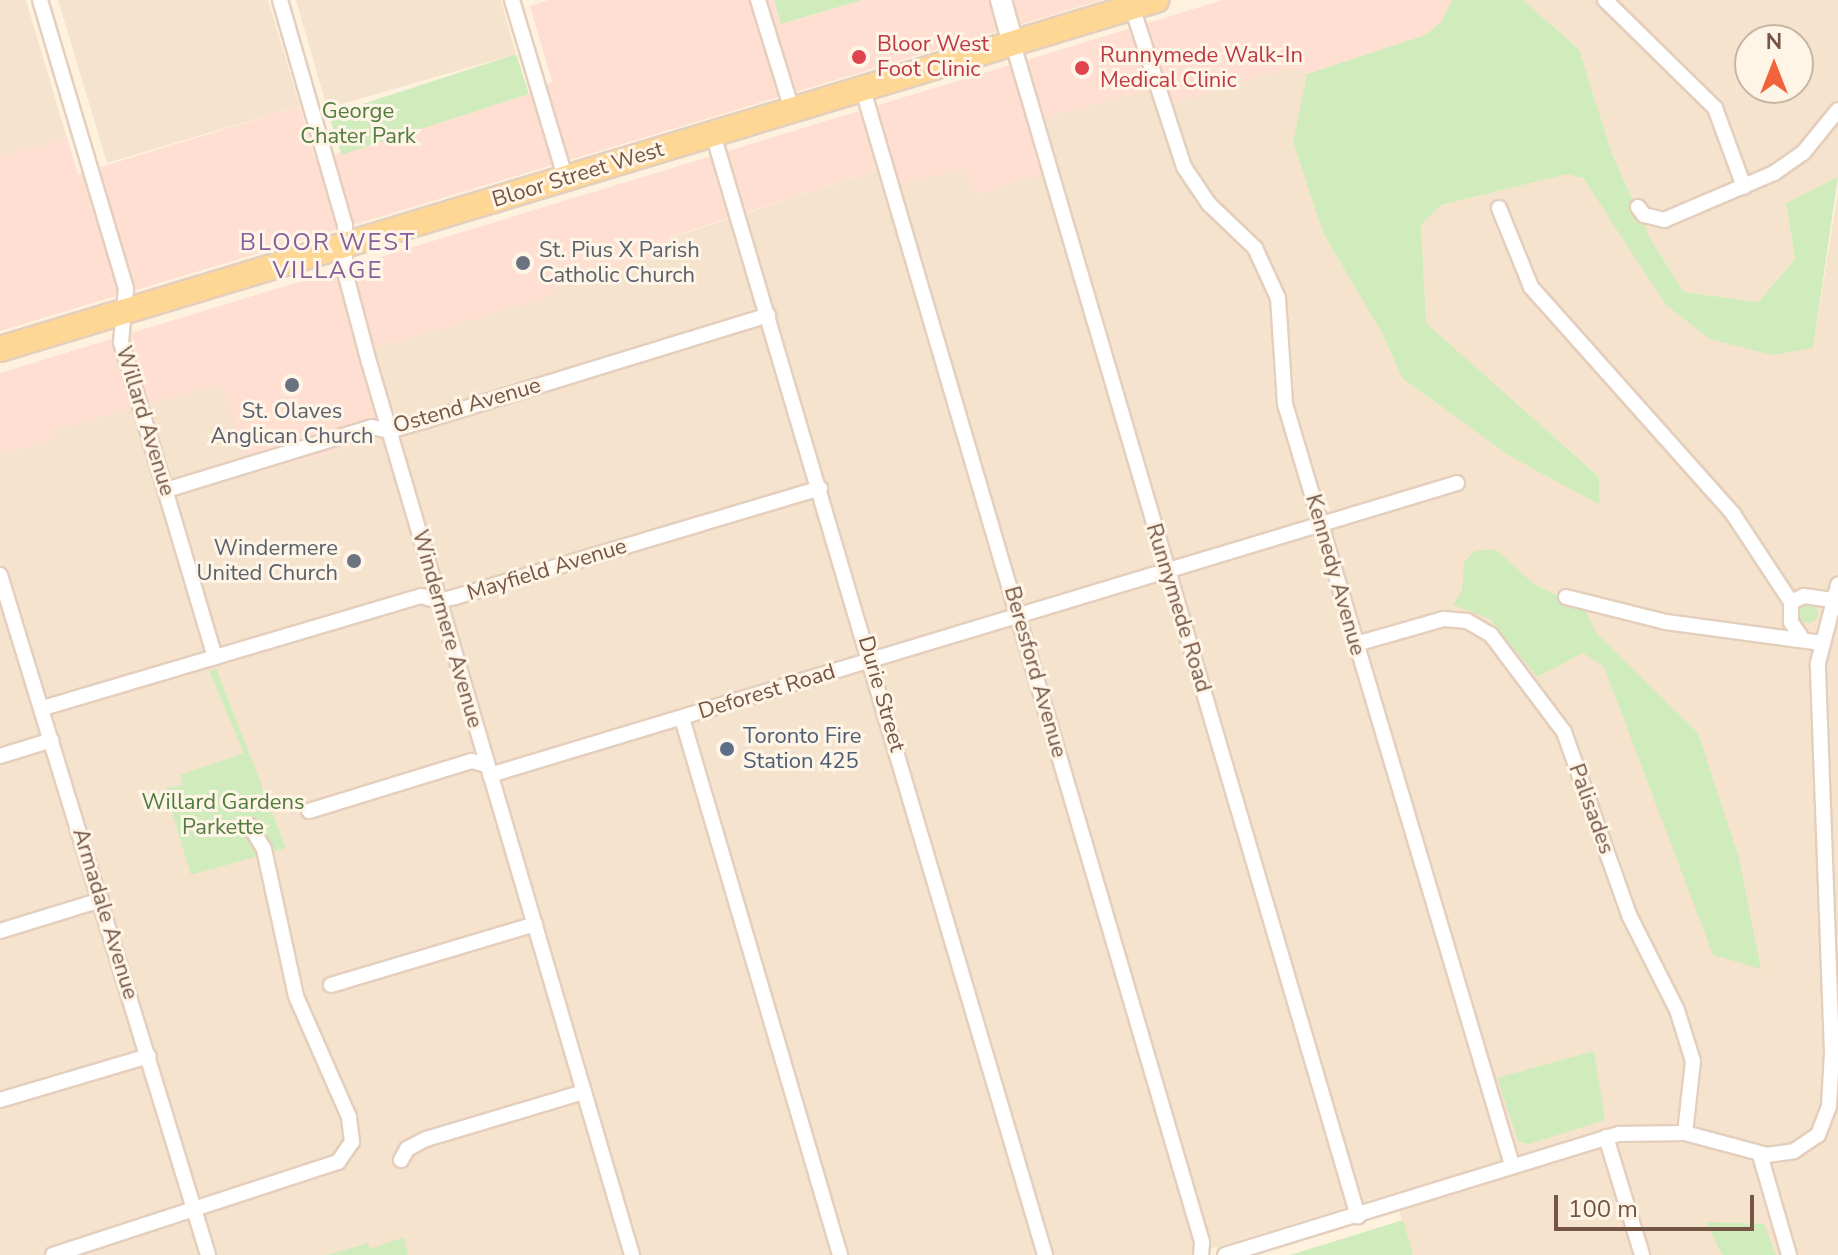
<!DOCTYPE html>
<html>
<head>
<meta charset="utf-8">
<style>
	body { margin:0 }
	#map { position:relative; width:1838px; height:1255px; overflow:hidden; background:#fef2df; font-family:"Nunito Sans",sans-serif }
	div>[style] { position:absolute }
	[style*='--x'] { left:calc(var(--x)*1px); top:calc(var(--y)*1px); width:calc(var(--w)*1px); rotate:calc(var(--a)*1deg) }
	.residential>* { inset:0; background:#f6e3cd }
	.commercial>* { inset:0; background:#ffdfd2 }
	.green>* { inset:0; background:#d0ecbd; transform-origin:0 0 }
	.round { border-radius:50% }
	.roads { filter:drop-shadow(2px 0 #e4cfbe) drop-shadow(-2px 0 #e4cfbe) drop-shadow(0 2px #e4cfbe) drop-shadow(0 -2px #e4cfbe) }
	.street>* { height:14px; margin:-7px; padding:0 7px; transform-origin:7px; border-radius:7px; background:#fff }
	.secondary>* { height:20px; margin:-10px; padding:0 10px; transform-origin:10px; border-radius:10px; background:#fff }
	.primary>* { height:24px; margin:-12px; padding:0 12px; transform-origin:12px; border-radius:12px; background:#ffd795 }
	.dots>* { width:22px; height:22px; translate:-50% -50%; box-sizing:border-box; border:4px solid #fff5e7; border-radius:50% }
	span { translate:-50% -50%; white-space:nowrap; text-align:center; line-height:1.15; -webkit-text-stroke:6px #fff5e7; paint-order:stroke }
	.health-label { font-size:22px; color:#be3a42 }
	.left { translate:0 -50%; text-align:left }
	.park-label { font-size:22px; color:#507c3d }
	.street-label { font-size:22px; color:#755645 }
	.worship-label { font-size:22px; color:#5b616d }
	.right { translate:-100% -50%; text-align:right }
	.service-label { font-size:22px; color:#4e5e75 }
	.neighbourhood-label { font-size:24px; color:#86609a; letter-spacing:2px }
	.north { position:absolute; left:1734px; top:24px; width:80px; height:80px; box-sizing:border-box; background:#fff5e7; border:2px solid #c8b5a6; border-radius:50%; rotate:0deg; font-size:22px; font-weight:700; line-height:32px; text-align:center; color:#755645 }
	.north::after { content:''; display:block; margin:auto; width:28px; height:36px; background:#f0633c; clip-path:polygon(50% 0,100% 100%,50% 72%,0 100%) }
	.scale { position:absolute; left:1554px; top:1195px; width:200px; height:36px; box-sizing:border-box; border:4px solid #755645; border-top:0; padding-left:10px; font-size:24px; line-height:28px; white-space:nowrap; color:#755645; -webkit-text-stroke:6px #fff5e7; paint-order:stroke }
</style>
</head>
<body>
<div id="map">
	<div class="residential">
		<div style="clip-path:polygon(0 0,26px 0,67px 138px,0 157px)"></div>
		<div style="clip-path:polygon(58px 0,268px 0,300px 106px,107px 163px)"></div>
		<div style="clip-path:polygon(296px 0,501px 0,516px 54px,327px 108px)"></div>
		<div style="clip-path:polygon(evenodd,1523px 0,1838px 0,1838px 177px,1786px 203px,1795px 259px,1758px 302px,1684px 292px,1651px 240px,1612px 154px,1579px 49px,1523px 0,1750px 40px,1798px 40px,1798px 88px,1750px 88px,1750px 40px)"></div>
		<div style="clip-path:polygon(1292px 67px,1307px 74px,1293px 142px,1323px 233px,1382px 333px,1402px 378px,1508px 455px,1600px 504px,1599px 477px,1425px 323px,1421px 225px,1441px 205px,1567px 173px,1583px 178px,1667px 305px,1813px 347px,1838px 191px,1838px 1255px,1413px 1255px,1393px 1193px,1191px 1255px,0 1255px,0 454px,55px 439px,53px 430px,222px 384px,253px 473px,372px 441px,396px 413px,375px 348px,553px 295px,552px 287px,670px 251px,667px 239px,894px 165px,900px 184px,965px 167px,975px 195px,1058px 169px,1043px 118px,1150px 89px,1156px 108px)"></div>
	</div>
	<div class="commercial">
		<div style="clip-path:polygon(549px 0,774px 0,782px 24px,863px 0,1102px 0,0 331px,0 157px,67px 138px,78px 174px,300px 106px,315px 159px,339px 153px,529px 94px,552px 82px,530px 6px)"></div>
		<div style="clip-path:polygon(1223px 0,1452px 0,1441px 22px,1425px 35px,1307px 74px,1292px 67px,1156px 108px,1150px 89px,1044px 118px,1059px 169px,975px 195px,965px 167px,900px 185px,894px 165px,667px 238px,670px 251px,552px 287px,554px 295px,375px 348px,396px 413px,372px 441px,252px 474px,222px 384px,53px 430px,56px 439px,0 454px,0 373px)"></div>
	</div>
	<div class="green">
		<div style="clip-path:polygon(774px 0,863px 0,781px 24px)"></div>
		<div style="clip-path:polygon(1452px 0,1523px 0,1579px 49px,1612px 154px,1651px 240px,1684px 292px,1758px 302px,1795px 259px,1786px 203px,1838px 177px,1813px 348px,1772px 355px,1710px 339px,1666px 305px,1583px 178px,1567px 174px,1441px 205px,1421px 225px,1426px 323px,1599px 477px,1600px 505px,1508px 455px,1402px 378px,1382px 333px,1323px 233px,1293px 142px,1307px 74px,1425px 35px,1441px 22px)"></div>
		<div style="left:516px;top:54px;width:42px;height:197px;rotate:72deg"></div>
		<div style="clip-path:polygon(1495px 549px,1534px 584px,1585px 610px,1597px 634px,1698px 733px,1739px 858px,1761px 969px,1713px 955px,1604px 667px,1583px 653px,1537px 677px,1490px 619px,1453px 605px,1462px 591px,1464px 562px,1475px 551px)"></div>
		<div class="round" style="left:1798px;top:603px;width:20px;height:20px"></div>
		<div style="clip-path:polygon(216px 668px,286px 848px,191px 875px,165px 789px,183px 785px,180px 775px,244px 753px,209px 671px)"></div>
		<div style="clip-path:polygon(1594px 1051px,1605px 1120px,1529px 1144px,1518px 1141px,1497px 1078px)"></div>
		<div style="clip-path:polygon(1403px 1220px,1413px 1255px,1290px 1255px)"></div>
		<div style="clip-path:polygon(1706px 1222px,1764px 1224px,1776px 1255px,1722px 1255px)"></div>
		<div style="clip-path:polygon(404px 1237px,408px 1255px,327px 1255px,368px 1243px,370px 1249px)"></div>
	</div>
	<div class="roads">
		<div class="street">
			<div style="--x:40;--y:0;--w:302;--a:73.4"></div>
			<div style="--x:126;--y:289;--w:53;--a:95.4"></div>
			<div style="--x:121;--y:342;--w:329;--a:73.4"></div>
			<div style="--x:280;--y:0;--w:234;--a:73.9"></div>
			<div style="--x:345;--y:225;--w:47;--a:90"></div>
			<div style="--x:345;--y:272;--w:93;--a:75.1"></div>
			<div style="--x:369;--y:362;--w:931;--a:73.59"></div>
			<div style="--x:512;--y:0;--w:185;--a:73.3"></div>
			<div style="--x:758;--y:0;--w:115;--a:72.8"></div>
			<div style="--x:1605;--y:0;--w:154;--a:44.5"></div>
			<div style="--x:1715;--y:108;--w:84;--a:69.8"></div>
			<div style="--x:1132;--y:7;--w:168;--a:72"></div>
			<div style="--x:1184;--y:167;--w:45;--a:56"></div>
			<div style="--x:1209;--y:204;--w:64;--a:43.7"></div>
			<div style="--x:1255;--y:248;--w:55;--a:65.3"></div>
			<div style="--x:1278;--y:298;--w:106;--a:86.2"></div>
			<div style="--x:1285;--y:404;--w:794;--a:73.39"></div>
			<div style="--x:1013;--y:44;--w:1222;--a:73.6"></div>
			<div style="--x:863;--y:90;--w:1201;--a:73.6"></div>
			<div style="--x:1202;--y:1242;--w:13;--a:94"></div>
			<div style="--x:713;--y:134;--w:1169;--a:73.5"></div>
			<div style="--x:1638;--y:207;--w:10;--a:53"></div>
			<div style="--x:1644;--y:215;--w:21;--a:14"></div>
			<div style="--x:1664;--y:220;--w:120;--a:-23.1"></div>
			<div style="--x:1774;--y:173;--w:35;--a:-35"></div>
			<div style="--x:1803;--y:153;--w:55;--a:-50.9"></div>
			<div style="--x:1499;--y:208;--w:85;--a:67.9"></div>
			<div style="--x:1531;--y:287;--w:304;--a:48.3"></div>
			<div style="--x:1733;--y:514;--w:105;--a:56.6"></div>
			<div style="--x:166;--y:490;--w:215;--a:-17"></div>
			<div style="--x:372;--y:427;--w:17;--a:13"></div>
			<div style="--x:389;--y:431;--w:36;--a:-16"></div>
			<div style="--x:424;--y:421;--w:360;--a:-17.1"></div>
			<div style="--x:0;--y:575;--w:711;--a:72.99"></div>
			<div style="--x:1566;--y:597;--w:103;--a:14"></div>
			<div style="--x:1666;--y:622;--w:157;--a:7.7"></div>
			<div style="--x:1803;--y:640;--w:22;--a:-124"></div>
			<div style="--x:1791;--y:622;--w:20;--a:-90"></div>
			<div style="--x:1791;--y:602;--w:14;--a:-25"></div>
			<div style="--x:1804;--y:596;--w:29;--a:8"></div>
			<div style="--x:1356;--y:644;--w:91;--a:-15.9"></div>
			<div style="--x:1444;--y:619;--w:23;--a:5"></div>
			<div style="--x:1467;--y:621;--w:28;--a:30"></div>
			<div style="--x:1491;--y:635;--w:121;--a:53"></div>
			<div style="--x:1564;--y:732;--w:194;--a:70.4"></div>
			<div style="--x:1629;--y:915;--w:106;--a:63.2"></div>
			<div style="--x:1677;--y:1010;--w:53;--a:72.6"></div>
			<div style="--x:1693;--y:1061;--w:72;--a:96.3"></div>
			<div style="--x:43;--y:708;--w:394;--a:-16.5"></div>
			<div style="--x:421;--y:596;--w:18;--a:16"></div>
			<div style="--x:438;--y:601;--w:17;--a:-13"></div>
			<div style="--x:455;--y:597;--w:381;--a:-16.6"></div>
			<div style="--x:682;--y:718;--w:560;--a:73.6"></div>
			<div style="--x:0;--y:756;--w:54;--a:-17.1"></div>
			<div style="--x:490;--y:775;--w:1010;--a:-16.8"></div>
			<div style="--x:309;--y:811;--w:170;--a:-17.1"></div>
			<div style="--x:472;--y:761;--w:15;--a:16"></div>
			<div style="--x:0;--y:931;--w:106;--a:-17.1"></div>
			<div style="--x:331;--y:985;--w:213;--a:-16.6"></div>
			<div style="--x:0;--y:1100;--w:155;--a:-16.5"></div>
			<div style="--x:1606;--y:1137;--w:123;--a:73"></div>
			<div style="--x:1760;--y:1155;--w:104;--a:73.8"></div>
			<div style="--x:401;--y:1160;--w:13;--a:-61"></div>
			<div style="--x:407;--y:1149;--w:21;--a:-28"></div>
			<div style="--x:426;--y:1139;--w:165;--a:-16.6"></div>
			<div style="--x:53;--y:1255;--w:300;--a:-18.1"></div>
			<div style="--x:338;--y:1162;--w:24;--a:-55"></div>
			<div style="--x:352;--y:1142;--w:25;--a:-97"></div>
			<div style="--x:349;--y:1117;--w:132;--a:-113.7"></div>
			<div style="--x:296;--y:996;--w:150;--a:-102.3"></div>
			<div style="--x:264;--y:849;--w:27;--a:-121"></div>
			<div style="--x:1225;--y:1255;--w:412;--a:-17.1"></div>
			<div style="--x:1619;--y:1134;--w:66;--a:-0.9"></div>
			<div style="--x:1685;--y:1133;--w:85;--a:15"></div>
			<div style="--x:1767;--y:1155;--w:27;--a:-8"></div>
			<div style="--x:1794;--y:1151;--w:29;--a:-34"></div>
			<div style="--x:1818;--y:1135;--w:31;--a:-69"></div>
			<div style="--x:1829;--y:1106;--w:54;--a:-86.8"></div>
			<div style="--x:1832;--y:1052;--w:389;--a:-92.1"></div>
			<div style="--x:1818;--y:663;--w:81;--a:-75.6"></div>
		</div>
		<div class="secondary">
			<div style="--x:1001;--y:0;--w:46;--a:74.7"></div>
		</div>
		<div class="primary">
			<div style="--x:0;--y:349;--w:1208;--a:-16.8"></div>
		</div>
	</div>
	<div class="dots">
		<div style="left:859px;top:57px;background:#e0444e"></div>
		<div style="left:1082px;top:68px;background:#e0444e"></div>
		<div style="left:523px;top:263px;background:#6b7280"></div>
		<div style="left:292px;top:385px;background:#6b7280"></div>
		<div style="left:354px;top:561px;background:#6b7280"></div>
		<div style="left:727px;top:749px;background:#5c6f8a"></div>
	</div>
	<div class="health-label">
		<span class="left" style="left:877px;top:57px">Bloor West<br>Foot Clinic</span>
		<span class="left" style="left:1100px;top:68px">Runnymede Walk-In<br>Medical Clinic</span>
	</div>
	<div class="park-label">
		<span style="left:358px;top:124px">George<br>Chater Park</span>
		<span style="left:223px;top:815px">Willard Gardens<br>Parkette</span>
	</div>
	<div class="street-label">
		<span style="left:578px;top:175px;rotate:-17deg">Bloor Street West</span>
		<span style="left:467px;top:406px;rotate:-16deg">Ostend Avenue</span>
		<span style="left:145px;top:421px;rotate:73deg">Willard Avenue</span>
		<span style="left:547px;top:570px;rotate:-17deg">Mayfield Avenue</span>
		<span style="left:1335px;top:575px;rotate:74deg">Kennedy Avenue</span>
		<span style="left:1178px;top:608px;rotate:73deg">Runnymede Road</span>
		<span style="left:447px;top:629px;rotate:74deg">Windermere Avenue</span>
		<span style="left:1035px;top:672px;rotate:74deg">Beresford Avenue</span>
		<span style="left:767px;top:692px;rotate:-17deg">Deforest Road</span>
		<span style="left:881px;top:694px;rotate:74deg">Durie Street</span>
		<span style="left:1591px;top:809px;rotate:70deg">Palisades</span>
		<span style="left:105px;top:914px;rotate:73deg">Armadale Avenue</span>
	</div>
	<div class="worship-label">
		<span class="left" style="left:539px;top:263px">St. Pius X Parish<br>Catholic Church</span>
		<span style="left:292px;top:424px">St. Olaves<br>Anglican Church</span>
		<span class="right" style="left:338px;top:561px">Windermere<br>United Church</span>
	</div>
	<div class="service-label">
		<span class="left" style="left:743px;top:749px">Toronto Fire<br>Station 425</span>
	</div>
	<div class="neighbourhood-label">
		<span style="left:328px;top:257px">BLOOR WEST<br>VILLAGE</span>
	</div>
	<div class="north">N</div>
	<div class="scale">100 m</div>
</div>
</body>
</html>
